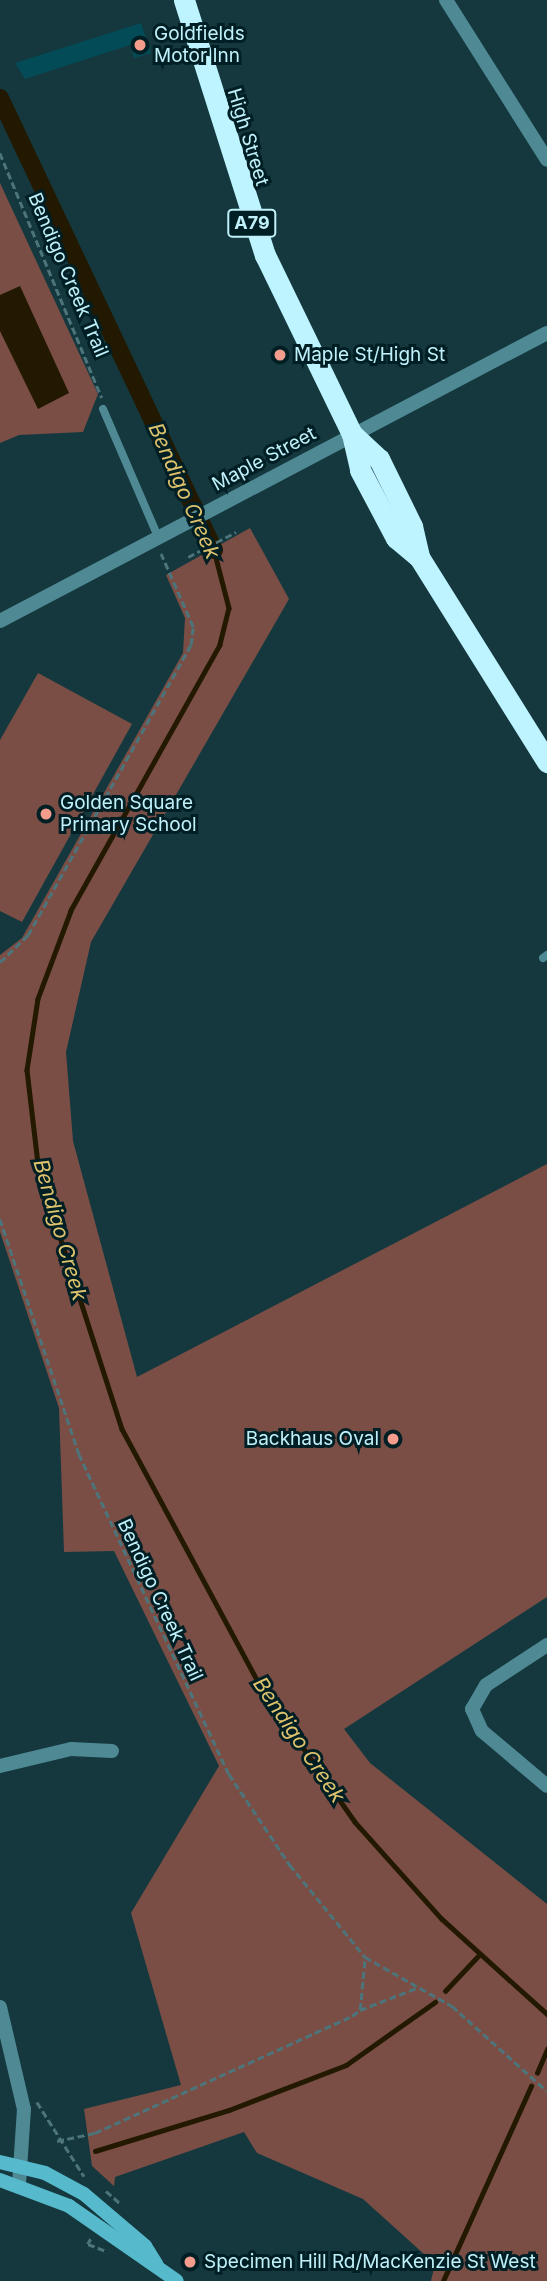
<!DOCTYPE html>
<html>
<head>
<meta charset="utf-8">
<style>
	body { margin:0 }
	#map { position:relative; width:547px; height:2281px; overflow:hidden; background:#15383e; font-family:Inter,sans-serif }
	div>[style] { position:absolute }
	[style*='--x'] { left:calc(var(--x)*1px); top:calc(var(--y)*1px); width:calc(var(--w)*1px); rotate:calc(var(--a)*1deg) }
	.green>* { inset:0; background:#7a4e45 }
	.water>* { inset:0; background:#221900 }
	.stream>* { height:4.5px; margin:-2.25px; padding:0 2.25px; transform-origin:2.25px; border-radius:2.25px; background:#221900 }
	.canal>* { height:18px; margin:-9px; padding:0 9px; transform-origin:9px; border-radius:9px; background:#221900 }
	.building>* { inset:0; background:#034b56 }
	.path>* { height:2.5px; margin-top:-1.25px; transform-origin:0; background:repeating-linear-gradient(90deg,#4c747b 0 7px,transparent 0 10.5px) }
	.lane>* { height:8px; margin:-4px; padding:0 4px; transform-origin:4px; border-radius:4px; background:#4e8994 }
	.street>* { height:14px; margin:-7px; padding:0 7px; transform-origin:7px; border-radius:7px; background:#4e8994 }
	.secondary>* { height:14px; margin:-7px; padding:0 7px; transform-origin:7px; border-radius:7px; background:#56bacc }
	.highway>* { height:21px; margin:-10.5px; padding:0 10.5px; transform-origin:10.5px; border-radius:10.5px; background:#bef4ff }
	.dots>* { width:19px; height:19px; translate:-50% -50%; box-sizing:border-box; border:4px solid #001f25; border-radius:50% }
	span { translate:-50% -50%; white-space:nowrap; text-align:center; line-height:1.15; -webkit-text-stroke:6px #001f25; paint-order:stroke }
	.shield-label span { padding:2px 5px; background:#001f25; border:2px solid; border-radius:5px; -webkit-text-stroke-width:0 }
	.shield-label { font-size:18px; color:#c0f1fb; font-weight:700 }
	.poi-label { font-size:19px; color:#c0f1fb }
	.left { translate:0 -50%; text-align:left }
	.right { translate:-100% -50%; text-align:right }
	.street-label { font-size:19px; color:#c0f1fb }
	.water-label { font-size:21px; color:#dec26c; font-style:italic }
</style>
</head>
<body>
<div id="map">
	<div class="green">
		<div style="clip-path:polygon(0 183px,98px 394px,83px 432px,19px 435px,0 443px)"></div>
		<div style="clip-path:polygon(250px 528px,289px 599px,91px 942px,66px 1052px,73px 1141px,137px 1377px,547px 1164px,547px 1597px,344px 1729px,370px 1763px,547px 1904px,547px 2281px,431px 2281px,435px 2264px,363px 2199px,257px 2153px,244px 2132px,115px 2177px,114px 2186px,92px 2166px,84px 2109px,181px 2085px,131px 1913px,219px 1766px,114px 1551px,64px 1552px,59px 1408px,0 1232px,0 955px,22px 938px,183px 653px,185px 618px,166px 575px)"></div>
		<div style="clip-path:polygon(38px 673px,132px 724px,22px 922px,0 911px,0 740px)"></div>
	</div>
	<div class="water">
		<div style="clip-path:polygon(20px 286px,69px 393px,38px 409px,0 331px,0 295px)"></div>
	</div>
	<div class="stream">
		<div style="--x:214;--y:550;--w:60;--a:75.5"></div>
		<div style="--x:229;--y:608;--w:38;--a:104"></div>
		<div style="--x:220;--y:645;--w:305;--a:119.3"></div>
		<div style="--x:71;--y:911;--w:94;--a:110.6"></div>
		<div style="--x:38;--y:999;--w:72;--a:98.8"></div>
		<div style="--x:27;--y:1070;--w:103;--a:83.3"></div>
		<div style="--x:39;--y:1172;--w:270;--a:72.1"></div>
		<div style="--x:122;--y:1429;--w:295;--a:61.7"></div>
		<div style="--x:262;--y:1689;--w:162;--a:55"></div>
		<div style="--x:355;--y:1822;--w:130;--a:48.1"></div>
		<div style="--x:442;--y:1919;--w:142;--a:42.1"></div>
		<div style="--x:445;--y:1991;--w:50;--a:-46.6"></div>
		<div style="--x:537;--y:2073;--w:26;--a:-67"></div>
		<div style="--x:95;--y:2151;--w:140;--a:-17"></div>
		<div style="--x:229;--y:2110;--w:125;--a:-21"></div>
		<div style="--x:346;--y:2065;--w:109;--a:-35.3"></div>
		<div style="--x:443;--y:2281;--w:214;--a:-65.7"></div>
	</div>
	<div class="canal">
		<div style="--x:0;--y:98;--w:500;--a:64.66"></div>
	</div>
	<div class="building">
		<div style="clip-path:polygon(141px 23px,151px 53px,134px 58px,130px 45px,25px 79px,15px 63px)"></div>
	</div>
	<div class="path">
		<div style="--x:0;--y:153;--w:265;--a:67.4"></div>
		<div style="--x:188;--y:557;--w:54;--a:-27.5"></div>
		<div style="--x:0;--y:962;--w:39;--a:-44"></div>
		<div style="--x:28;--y:935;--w:333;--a:-60.7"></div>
		<div style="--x:191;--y:645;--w:18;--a:-84"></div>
		<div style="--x:193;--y:627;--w:80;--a:-113.7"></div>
		<div style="--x:0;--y:1219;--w:248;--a:71.4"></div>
		<div style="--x:79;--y:1454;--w:353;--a:64.9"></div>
		<div style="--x:229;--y:1774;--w:110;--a:56.2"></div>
		<div style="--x:290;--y:1865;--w:119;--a:50.8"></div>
		<div style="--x:365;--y:1957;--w:100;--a:29.4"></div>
		<div style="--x:452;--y:2006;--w:127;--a:41.8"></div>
		<div style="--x:360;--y:2010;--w:63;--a:-21.3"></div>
		<div style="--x:37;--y:2102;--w:88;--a:57.6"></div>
		<div style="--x:57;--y:2141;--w:39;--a:-12"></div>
		<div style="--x:95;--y:2133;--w:282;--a:-24.5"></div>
		<div style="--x:352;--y:2016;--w:10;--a:-37"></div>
		<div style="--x:360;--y:2010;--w:53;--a:-84.6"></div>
		<div style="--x:106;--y:2191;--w:18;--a:41"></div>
		<div style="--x:91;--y:2239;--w:6;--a:121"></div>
		<div style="--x:88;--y:2244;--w:19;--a:21"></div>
	</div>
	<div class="lane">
		<div style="--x:103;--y:409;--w:139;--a:66.7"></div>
		<div style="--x:543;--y:958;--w:5;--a:-37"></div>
	</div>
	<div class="street">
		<div style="--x:446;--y:0;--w:189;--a:57.7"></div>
		<div style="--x:0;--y:621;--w:618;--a:-27.77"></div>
		<div style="--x:547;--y:1645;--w:73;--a:146.7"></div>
		<div style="--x:486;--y:1685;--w:28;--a:120"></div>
		<div style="--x:472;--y:1709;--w:24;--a:66"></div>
		<div style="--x:482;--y:1731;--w:85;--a:40.2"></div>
		<div style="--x:0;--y:1766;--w:73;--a:-13.5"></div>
		<div style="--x:71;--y:1749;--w:41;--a:2.8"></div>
		<div style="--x:0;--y:2007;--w:105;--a:76.8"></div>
		<div style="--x:24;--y:2109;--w:75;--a:93.8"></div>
	</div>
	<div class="secondary">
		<div style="--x:0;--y:2162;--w:46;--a:13.7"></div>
		<div style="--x:45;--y:2173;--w:44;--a:28.3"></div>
		<div style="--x:84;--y:2194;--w:80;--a:40.4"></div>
		<div style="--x:145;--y:2246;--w:22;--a:58"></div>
		<div style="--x:0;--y:2180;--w:74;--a:20.6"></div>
		<div style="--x:69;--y:2206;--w:131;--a:34.8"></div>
	</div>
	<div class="highway">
		<div style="--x:184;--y:0;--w:268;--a:72.4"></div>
		<div style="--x:265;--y:255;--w:199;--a:64.1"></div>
		<div style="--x:352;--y:434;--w:37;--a:77"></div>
		<div style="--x:360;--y:470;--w:77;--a:62.1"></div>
		<div style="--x:396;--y:538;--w:30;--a:40"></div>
		<div style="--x:352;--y:434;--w:37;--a:43"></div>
		<div style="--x:379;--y:459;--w:75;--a:63.8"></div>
		<div style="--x:412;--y:526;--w:32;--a:77"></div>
		<div style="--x:419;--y:557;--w:242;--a:58"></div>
	</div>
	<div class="dots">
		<div style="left:140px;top:45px;background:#f49d8c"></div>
		<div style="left:280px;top:355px;background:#f49d8c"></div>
		<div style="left:46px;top:814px;background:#f49d8c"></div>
		<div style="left:393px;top:1439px;background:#f49d8c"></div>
		<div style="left:190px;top:2262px;background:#f49d8c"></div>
	</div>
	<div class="shield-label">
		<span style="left:252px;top:223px">A79</span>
	</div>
	<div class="poi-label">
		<span class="left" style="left:154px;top:45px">Goldfields<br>Motor Inn</span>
		<span class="left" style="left:294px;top:355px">Maple St/High St</span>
		<span class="left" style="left:60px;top:814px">Golden Square<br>Primary School</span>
		<span class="right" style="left:379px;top:1439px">Backhaus Oval</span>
		<span class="left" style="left:204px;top:2262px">Specimen Hill Rd/MacKenzie St West</span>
	</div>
	<div class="street-label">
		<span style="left:248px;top:137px;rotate:73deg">High Street</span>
		<span style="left:68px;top:275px;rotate:67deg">Bendigo Creek Trail</span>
		<span style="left:264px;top:459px;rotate:-28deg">Maple Street</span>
		<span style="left:160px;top:1600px;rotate:65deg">Bendigo Creek Trail</span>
	</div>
	<div class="water-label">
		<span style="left:184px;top:491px;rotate:66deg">Bendigo Creek</span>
		<span style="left:60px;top:1230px;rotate:74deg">Bendigo Creek</span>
		<span style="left:299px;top:1740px;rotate:56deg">Bendigo Creek</span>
	</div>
</div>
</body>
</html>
